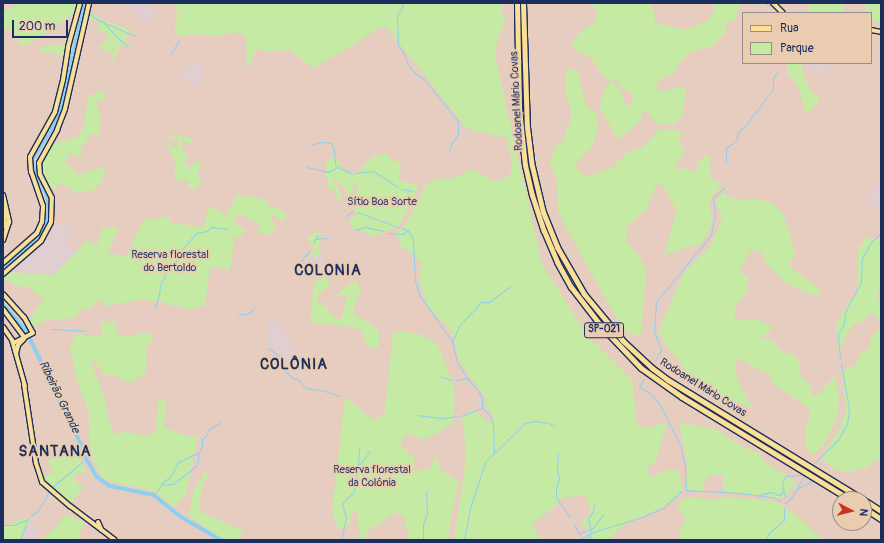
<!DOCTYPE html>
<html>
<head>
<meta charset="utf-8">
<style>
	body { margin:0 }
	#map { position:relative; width:884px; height:543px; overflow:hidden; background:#e6cdbf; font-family:Pangolin,sans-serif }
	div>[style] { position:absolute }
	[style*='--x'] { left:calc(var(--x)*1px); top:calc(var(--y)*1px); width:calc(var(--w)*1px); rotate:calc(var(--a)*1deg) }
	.built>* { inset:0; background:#e1ced0 }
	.green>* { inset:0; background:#c5eaa4 }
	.stream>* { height:1px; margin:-0.5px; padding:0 0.5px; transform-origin:0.5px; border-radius:0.5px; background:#8ecff0 }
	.river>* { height:3.5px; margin:-1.75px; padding:0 1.75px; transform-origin:1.75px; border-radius:1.75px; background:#8ecff0 }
	.roads { filter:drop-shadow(1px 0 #1b2f5e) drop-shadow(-1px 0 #1b2f5e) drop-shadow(0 1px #1b2f5e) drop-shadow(0 -1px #1b2f5e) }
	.major>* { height:4px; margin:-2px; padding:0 2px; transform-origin:2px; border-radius:2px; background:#fbdf96 }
	.highway>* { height:5px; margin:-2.5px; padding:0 2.5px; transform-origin:2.5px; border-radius:2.5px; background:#fbdf96 }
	span { translate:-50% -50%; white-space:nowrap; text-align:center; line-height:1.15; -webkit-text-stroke:4px #eacdb1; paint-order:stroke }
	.shield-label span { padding:1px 3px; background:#eacdb1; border:1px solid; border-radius:3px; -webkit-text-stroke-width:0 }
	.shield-label { font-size:10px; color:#1b2f5e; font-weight:700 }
	.street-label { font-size:11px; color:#1b2f5e }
	.park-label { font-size:11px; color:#2c4265 }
	.water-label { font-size:12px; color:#263f6d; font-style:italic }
	.district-label { font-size:15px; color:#1b2f5e; font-weight:700; letter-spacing:1px }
	.frame { position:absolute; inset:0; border:4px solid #1b2f5e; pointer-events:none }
	.legend { position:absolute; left:742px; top:12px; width:130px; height:52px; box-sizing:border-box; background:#eacdb1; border:1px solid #978e90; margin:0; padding:5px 7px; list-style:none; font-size:12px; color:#1b2f5e }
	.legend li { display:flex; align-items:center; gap:8px; height:20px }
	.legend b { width:20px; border:1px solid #978e90 }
	.north { position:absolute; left:832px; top:491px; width:40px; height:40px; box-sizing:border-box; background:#eacdb1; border:1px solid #978e90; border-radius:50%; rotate:97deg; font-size:11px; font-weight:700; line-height:16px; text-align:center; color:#1b2f5e }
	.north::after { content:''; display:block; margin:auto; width:14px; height:18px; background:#c8321e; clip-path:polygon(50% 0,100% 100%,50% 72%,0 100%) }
	.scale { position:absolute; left:12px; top:20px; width:56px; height:18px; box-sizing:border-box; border:2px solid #1b2f5e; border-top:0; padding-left:5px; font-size:12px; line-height:14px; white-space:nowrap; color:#1b2f5e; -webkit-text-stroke:3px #eacdb1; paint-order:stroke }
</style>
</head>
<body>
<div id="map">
	<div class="built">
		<div style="clip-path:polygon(124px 3px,150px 3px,154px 19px,152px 24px,136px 18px,138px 13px,123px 7px)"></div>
		<div style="clip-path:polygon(201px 61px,204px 62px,203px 68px,201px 69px,201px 89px,185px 80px,180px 74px,182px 69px)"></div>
		<div style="clip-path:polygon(806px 63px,824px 63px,839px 71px,830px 73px,806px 70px)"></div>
		<div style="clip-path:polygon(875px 183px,881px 186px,881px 208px,863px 205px)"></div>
		<div style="clip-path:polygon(53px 222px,74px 227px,68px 246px,78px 249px,54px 275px,9px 271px,42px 243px)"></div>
		<div style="clip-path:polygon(321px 253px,326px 260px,310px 271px,309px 255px,313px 255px,314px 259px)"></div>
		<div style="clip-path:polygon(267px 318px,273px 321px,276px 318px,299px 355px,289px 364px,278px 350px,275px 351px,268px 343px,269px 333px,265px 328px,268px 323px,266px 320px)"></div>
		<div style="clip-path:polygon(30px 522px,41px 533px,34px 540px,22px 540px,27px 525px)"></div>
	</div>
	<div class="green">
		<div style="clip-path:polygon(19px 3px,78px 3px,76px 12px,29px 44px,18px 45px,19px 38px,9px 30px,3px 29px,3px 13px)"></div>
		<div style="clip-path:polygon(174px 3px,502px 3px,502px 14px,506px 21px,498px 37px,495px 56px,542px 264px,587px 335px,632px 380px,637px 424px,644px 429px,661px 423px,667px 423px,655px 462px,646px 470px,652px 478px,663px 471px,678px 470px,683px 492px,663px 507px,627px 523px,607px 540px,593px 540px,590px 539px,586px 527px,582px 525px,583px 519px,589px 517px,590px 506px,585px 495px,559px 499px,557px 505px,532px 524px,541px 540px,454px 540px,465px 466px,465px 438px,461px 417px,473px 410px,490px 423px,494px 419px,485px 404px,485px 397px,460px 362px,452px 332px,427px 305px,420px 283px,421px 262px,403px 248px,395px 233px,405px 226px,426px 184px,428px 183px,437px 179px,455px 178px,470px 169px,479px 172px,492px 181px,506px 179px,511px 173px,512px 163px,507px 138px,467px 129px,387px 28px,379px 28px,352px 46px,313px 68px,290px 50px,269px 51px,256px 49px,250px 67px,247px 66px,246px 36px,233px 32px,218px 36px,193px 34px,182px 36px,175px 34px,175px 25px,178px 15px)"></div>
		<div style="clip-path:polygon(evenodd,590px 3px,650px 3px,655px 15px,654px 22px,686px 30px,708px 20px,715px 9px,712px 3px,739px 3px,738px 13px,733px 22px,727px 21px,725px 24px,727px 30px,723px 36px,710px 47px,690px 52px,678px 65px,678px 69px,669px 76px,663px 77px,656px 84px,660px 92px,680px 87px,686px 88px,683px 115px,678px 121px,672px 125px,656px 123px,648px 112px,643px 110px,640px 121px,618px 140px,599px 106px,605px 89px,612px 79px,604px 77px,590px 56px,579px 53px,572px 44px,577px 35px,595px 21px,597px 9px,590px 3px,612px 80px,619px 82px,619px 85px,634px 96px,629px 108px,624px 102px,622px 93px,612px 80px)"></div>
		<div style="clip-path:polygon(810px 3px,841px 3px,845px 12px,848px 13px,810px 13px)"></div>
		<div style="clip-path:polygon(867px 3px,881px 3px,881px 25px,871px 19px,871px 13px,867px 13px,865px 9px)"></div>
		<div style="clip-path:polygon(89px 12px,103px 20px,130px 30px,129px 32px,136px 35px,136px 36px,128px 33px,124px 41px,130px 45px,129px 48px,122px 44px,113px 61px,111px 60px,115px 46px,109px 53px,105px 49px,102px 51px,99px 48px,105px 41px,108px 44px,111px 41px,108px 42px,107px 41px,108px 35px,98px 30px,99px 23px,88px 17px)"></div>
		<div style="clip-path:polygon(64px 44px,66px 47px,65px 56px,48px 52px,41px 54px,42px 47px)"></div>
		<div style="clip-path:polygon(787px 63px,801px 63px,808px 87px,812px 92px,818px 96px,819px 100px,809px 113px,805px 111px,799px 88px,787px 72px)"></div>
		<div style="clip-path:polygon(569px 67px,578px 72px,586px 105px,597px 113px,597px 131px,593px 146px,576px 163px,578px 171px,589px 176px,613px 167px,627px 152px,641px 148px,659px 130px,676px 129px,684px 134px,679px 137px,680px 145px,685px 149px,675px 168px,677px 170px,688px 168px,692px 173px,697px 171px,697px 164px,704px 155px,709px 156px,711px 179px,722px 185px,709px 199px,712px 225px,702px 243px,664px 255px,677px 211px,662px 184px,656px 185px,647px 209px,628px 225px,626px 241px,644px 263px,646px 275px,641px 333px,636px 336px,627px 332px,613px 312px,564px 224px,557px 208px,558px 183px,550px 164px,556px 145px,561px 144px,571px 120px,571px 109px,565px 94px,565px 76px)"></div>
		<div style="clip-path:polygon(97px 92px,105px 92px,106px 99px,96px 101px,101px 121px,99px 134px,98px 136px,93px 133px,79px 150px,84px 153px,79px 157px,69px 154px,65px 156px,66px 158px,69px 156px,70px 159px,68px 160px,65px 159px,65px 166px,71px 167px,76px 171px,76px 174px,81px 176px,81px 173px,105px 167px,104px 178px,101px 179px,102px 183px,94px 190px,74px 193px,72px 193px,73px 189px,61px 184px,57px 185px,56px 189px,51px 189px,47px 181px,41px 173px,41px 157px,50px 144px,76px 138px,84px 127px,88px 97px)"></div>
		<div style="clip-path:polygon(182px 136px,192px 139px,192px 145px,182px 141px,183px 153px,188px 155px,184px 163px,188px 167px,191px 167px,197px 160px,202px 164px,197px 174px,204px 185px,197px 184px,197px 189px,188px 188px,189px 180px,180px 182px,177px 181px,174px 174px,176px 163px,166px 144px,177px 147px,179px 140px,168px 139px,168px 137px)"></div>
		<div style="clip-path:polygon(388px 154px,390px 159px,401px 163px,399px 180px,404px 182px,417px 184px,417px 192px,399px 226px,372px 237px,362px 231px,351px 228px,349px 220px,357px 215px,350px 198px,358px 190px,355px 182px,352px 191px,348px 196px,344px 187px,333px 179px,332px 181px,338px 187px,342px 199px,338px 201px,336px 194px,332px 189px,327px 189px,328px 178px,325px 177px,327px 161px,332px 157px,335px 158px,342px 165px,340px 167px,352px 175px,361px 170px,373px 156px)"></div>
		<div style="clip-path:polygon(238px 193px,248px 198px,253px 196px,271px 202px,267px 205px,270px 208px,276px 206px,287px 216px,283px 222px,272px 214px,271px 219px,276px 226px,270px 235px,256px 232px,260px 225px,239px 213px,234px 222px,245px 229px,240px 238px,234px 237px,230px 270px,210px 267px,205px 305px,198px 308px,182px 309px,181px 306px,173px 306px,160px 301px,141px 300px,103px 306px,102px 301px,93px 302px,94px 308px,78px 310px,78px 317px,51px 320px,50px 319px,33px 327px,28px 320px,44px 299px,25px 286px,18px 287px,6px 279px,3px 282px,3px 276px,7px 272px,54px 275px,86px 241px,98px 244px,102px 228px,119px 227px,108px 253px,126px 257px,143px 220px,169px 217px,171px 223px,204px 227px,208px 207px,215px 208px,226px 216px)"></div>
		<div style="clip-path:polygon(723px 193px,734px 199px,756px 199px,772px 203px,784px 216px,796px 255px,788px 265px,822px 291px,819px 294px,813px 295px,785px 283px,765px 261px,762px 252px,751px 250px,739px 273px,748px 276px,748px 290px,736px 305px,734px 320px,758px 319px,772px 327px,770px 331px,762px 337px,775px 343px,782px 353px,793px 354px,800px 365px,800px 375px,812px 386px,812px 395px,818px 395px,835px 375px,839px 399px,837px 417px,825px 443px,813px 456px,806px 447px,806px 424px,810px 416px,809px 408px,772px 383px,770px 373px,753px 368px,746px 361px,735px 359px,737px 379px,753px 409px,721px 395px,691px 377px,667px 346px,658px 332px,685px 271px,709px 248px,722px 219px,715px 200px)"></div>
		<div style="clip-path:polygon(315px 232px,321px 233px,318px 249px,321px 249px,321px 253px,314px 260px,313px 256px,309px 255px,316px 250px,307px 239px)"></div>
		<div style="clip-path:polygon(866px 238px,876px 239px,881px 238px,881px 280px,877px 299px,881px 302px,881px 324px,874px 314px,871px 314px,863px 321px,853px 325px,838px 350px,836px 326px,849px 301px,858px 295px,858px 247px,863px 245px,863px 239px)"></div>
		<div style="clip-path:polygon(325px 276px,330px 283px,317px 297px,319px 304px,325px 305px,333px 317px,336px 318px,341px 319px,348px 294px,335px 296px,353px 281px,356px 281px,358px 283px,361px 293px,355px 303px,354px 313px,379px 330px,379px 348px,368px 347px,361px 330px,353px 327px,310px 322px,314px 283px)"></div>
		<div style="clip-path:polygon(101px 322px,116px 322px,117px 335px,122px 336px,150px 333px,153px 341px,145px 348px,147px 360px,145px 374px,129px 383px,115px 375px,106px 376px,95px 362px,91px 363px,103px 393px,110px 424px,116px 436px,123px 431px,139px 435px,156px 434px,158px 402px,162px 400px,165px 401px,166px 407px,164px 427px,183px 435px,198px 437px,186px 495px,174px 507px,153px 491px,112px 482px,102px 477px,91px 456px,88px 409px,77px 383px,70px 347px,76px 333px,90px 336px,101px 336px)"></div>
		<div style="clip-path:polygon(881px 326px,881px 459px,878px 459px,865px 468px,848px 472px,837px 471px,821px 458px,841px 426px,846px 410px,842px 371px,857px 364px,860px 354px,871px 347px,870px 339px)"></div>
		<div style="clip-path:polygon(400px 331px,419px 334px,437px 344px,452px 380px,455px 399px,453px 423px,425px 440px,408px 434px,401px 440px,402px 447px,414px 457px,415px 464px,409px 472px,429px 469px,437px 456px,440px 470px,459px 482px,452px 513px,448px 540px,409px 540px,404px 516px,399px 514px,393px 514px,387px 518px,376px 527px,373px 525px,363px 540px,360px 540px,357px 511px,352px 512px,349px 525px,338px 529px,332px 511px,345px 397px,373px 420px,379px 418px,385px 412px,393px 334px)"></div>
		<div style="clip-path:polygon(679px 422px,718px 430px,743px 447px,759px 453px,765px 462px,796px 482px,795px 484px,786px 496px,778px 499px,758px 495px,723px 492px,723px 475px,709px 475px,704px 483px,704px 492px,686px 490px,687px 462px)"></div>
		<div style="clip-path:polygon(76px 448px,87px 473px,79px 472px,74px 479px,84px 488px,70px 504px,45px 484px,41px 477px,53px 473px,48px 460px)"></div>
		<div style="clip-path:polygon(205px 472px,209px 475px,202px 486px,199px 511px,244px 531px,237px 540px,228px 540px,220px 537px,191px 518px,188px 513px,191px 507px,193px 492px)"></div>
		<div style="clip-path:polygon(694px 497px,708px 500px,729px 497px,771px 501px,779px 503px,800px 518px,823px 540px,681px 540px,679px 529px,686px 518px,677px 506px,683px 499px)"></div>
		<div style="clip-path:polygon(65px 515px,84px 521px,78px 540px,42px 540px,52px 531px)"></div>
		<div style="clip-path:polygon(27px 517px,30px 522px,27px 525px,22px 540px,3px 540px,3px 527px)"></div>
	</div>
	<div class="stream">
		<div style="--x:404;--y:3;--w:15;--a:118"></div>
		<div style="--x:397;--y:16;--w:29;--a:88"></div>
		<div style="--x:398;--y:45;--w:9;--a:54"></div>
		<div style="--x:403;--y:52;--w:14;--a:69"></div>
		<div style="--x:408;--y:65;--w:13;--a:48"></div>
		<div style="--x:417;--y:75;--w:8;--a:30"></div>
		<div style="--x:424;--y:79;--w:54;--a:51"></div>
		<div style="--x:458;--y:121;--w:13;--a:90"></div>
		<div style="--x:458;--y:134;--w:12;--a:125"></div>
		<div style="--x:451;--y:144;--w:8;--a:104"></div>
		<div style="--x:765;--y:3;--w:4;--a:34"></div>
		<div style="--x:90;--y:14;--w:10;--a:37"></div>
		<div style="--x:98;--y:20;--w:40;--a:23.4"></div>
		<div style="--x:104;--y:23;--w:23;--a:47"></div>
		<div style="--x:120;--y:40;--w:11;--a:38"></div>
		<div style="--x:171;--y:54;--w:16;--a:-60"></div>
		<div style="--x:311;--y:146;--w:3;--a:-45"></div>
		<div style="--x:313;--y:144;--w:9;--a:-13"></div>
		<div style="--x:322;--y:142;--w:9;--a:6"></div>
		<div style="--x:331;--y:143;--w:7;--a:63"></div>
		<div style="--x:334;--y:149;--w:15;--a:86"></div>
		<div style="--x:335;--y:164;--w:4;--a:45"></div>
		<div style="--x:726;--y:162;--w:14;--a:-90"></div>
		<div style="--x:726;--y:148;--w:12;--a:-35"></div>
		<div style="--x:736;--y:141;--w:9;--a:-77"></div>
		<div style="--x:738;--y:132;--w:11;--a:-41"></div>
		<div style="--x:746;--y:125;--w:31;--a:-53"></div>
		<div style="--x:765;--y:100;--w:14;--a:-54"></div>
		<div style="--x:773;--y:89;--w:11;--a:-90"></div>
		<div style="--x:773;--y:78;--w:7;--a:-56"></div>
		<div style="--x:307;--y:167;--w:21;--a:14"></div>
		<div style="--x:327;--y:172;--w:12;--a:-24"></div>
		<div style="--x:338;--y:167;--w:16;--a:27"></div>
		<div style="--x:355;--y:173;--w:18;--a:-6"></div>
		<div style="--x:373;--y:171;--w:30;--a:33"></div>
		<div style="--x:401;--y:189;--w:13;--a:9"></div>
		<div style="--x:357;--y:212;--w:44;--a:20.1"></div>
		<div style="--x:346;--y:216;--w:9;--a:-36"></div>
		<div style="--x:401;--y:228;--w:7;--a:16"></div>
		<div style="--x:355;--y:230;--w:10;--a:-17"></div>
		<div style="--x:365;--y:227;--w:19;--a:12"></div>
		<div style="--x:408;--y:230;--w:10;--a:61"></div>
		<div style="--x:413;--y:239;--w:41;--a:87.2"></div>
		<div style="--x:415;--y:280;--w:17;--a:73"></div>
		<div style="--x:420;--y:296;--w:55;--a:54.6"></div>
		<div style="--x:388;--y:233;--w:15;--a:4"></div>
		<div style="--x:403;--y:234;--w:6;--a:-39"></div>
		<div style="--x:315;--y:239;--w:13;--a:-4"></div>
		<div style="--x:313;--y:243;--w:9;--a:-58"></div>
		<div style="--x:301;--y:261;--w:13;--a:-51"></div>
		<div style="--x:294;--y:270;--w:8;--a:-50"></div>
		<div style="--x:155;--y:308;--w:14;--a:-73"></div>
		<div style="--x:159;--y:295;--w:10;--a:-84"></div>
		<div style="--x:160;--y:285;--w:10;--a:-61"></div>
		<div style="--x:165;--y:276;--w:10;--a:-96"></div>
		<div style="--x:164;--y:266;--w:7;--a:16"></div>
		<div style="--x:171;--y:268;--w:6;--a:-45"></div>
		<div style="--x:175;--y:264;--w:10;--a:-73"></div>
		<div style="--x:178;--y:254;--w:28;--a:-49"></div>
		<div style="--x:196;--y:233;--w:11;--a:-10"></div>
		<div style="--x:207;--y:231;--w:6;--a:-45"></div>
		<div style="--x:211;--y:227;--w:16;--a:7"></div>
		<div style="--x:238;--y:314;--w:9;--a:0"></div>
		<div style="--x:247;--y:314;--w:9;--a:-36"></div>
		<div style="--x:51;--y:329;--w:34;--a:3"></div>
		<div style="--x:268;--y:348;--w:16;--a:35"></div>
		<div style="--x:281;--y:357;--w:16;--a:72"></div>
		<div style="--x:286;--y:372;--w:7;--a:45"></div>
		<div style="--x:291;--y:377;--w:9;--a:21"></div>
		<div style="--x:299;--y:380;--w:10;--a:53"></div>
		<div style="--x:305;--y:388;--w:16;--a:7"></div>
		<div style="--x:321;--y:390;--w:21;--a:17"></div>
		<div style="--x:840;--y:358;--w:24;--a:-95"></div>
		<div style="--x:838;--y:334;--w:12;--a:-59"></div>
		<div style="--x:844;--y:324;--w:12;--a:-85"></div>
		<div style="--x:845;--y:312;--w:34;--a:-62"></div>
		<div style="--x:861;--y:282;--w:24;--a:-88"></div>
		<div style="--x:862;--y:258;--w:20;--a:-60"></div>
		<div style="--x:872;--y:241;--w:12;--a:-42"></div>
		<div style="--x:655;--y:361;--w:13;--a:-61"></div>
		<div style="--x:661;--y:350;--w:20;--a:-110"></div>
		<div style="--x:654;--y:331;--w:29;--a:-86"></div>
		<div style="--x:656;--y:302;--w:87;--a:-50.6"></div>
		<div style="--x:711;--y:235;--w:21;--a:-79"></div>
		<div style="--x:715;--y:214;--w:16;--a:-97"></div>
		<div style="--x:713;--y:198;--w:15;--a:-42"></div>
		<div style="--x:441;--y:377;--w:11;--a:15"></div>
		<div style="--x:644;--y:379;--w:9;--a:122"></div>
		<div style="--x:639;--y:387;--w:13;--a:29"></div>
		<div style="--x:650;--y:393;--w:13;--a:48"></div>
		<div style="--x:659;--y:403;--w:47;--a:63.4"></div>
		<div style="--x:680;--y:445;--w:22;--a:77"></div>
		<div style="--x:685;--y:466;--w:24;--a:88"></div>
		<div style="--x:686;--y:490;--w:52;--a:3.3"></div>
		<div style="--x:738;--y:493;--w:35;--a:7"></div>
		<div style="--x:773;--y:497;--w:9;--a:27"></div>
		<div style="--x:456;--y:380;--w:11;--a:-10"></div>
		<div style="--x:417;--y:415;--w:26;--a:7"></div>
		<div style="--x:443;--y:418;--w:14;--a:-8"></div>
		<div style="--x:461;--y:416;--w:22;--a:-21"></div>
		<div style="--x:494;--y:453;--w:30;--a:-92"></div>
		<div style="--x:493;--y:423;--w:10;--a:-114"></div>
		<div style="--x:489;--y:414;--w:9;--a:-139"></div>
		<div style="--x:482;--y:408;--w:10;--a:-90"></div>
		<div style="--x:482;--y:398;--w:7;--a:-117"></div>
		<div style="--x:479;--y:392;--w:18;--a:-131"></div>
		<div style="--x:467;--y:378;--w:19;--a:-122"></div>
		<div style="--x:457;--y:362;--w:21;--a:-104"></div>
		<div style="--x:452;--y:342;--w:17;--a:-66"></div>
		<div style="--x:459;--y:326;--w:33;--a:-47"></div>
		<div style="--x:481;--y:302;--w:8;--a:0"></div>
		<div style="--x:489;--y:302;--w:26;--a:-37"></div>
		<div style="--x:558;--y:454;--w:15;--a:94"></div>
		<div style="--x:557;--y:469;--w:10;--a:79"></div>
		<div style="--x:559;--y:479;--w:9;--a:108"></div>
		<div style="--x:556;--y:488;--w:9;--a:90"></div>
		<div style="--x:556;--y:497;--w:25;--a:56"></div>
		<div style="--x:85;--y:458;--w:1;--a:0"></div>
		<div style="--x:358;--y:466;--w:19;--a:-87"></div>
		<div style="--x:811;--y:466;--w:37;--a:-44"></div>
		<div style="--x:838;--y:440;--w:18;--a:-61"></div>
		<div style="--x:847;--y:424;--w:15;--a:-82"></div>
		<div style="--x:849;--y:409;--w:47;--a:-99.9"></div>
		<div style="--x:161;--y:484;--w:13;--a:-39"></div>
		<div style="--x:171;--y:476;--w:16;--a:-63"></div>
		<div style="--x:178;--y:462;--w:22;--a:-24"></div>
		<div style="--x:51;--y:488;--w:40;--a:-40"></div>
		<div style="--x:798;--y:488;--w:17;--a:-25"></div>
		<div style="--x:813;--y:481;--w:35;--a:31"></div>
		<div style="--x:154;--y:495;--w:12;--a:-55"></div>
		<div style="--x:161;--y:485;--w:12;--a:-5"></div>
		<div style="--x:173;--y:484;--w:29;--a:-38"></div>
		<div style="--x:196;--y:466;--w:5;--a:-68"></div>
		<div style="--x:198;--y:461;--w:9;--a:-84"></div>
		<div style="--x:199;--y:452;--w:7;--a:-63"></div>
		<div style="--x:202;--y:446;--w:7;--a:-90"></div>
		<div style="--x:202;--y:439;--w:5;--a:-37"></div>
		<div style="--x:206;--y:436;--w:8;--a:-67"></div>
		<div style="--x:209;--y:429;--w:13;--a:-29"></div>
		<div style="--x:759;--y:495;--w:12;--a:-14"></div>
		<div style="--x:771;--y:492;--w:9;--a:21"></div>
		<div style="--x:779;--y:495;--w:5;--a:-37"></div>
		<div style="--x:785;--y:497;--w:11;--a:-105"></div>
		<div style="--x:782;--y:486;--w:8;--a:-76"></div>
		<div style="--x:784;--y:478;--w:3;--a:-45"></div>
		<div style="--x:786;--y:476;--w:15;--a:-4"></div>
		<div style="--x:785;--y:503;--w:8;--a:-40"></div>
		<div style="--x:791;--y:498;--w:27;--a:-59"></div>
		<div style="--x:864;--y:512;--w:20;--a:30"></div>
		<div style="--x:31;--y:515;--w:8;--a:-30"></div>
		<div style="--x:38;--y:511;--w:21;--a:-61"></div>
		<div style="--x:185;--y:522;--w:2;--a:-63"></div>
		<div style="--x:574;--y:524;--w:16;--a:63"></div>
		<div style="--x:3;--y:525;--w:11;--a:0"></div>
		<div style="--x:14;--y:525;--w:14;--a:-25"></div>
		<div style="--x:591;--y:531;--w:12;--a:-104"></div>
		<div style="--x:588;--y:519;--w:9;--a:-58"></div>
		<div style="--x:593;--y:511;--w:7;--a:-82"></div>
		<div style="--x:580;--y:533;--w:14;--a:-21"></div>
		<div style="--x:593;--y:528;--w:17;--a:-54"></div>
		<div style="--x:590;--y:534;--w:6;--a:72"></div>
		<div style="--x:587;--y:535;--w:5;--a:68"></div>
		<div style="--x:20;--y:540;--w:23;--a:-70"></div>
		<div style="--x:341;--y:540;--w:22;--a:-77"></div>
		<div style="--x:346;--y:519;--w:16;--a:-104"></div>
		<div style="--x:342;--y:503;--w:16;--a:-43"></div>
		<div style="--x:354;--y:492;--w:26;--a:-81"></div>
		<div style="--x:358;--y:466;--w:19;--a:-51"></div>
		<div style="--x:423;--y:540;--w:15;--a:-90"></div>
		<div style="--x:423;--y:525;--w:13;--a:-72"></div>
		<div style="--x:427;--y:513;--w:21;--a:-93"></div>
		<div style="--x:464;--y:540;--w:36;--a:-79"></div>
		<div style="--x:471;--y:505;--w:45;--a:-72"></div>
		<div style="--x:485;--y:462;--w:56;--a:-44.3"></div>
		<div style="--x:525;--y:423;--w:11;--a:-10"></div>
		<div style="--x:536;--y:421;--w:13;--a:9"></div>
		<div style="--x:549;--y:423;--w:6;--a:31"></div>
		<div style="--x:580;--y:540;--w:12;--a:-35"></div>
		<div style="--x:590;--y:533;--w:54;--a:-17.1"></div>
		<div style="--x:642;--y:517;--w:23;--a:-23"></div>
		<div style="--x:663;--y:508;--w:25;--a:-43"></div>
		<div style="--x:766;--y:540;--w:8;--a:-67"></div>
		<div style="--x:769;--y:533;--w:20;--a:-41"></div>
		<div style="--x:784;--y:520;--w:12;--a:-90"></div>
	</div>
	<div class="river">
		<div style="--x:19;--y:255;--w:33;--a:-45"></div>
		<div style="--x:42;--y:232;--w:12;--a:-66"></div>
		<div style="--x:47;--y:221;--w:11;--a:-80"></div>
		<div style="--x:49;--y:210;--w:14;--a:-98"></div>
		<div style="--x:47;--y:196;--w:11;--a:-112"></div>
		<div style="--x:43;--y:186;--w:11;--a:-131"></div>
		<div style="--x:36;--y:178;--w:18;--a:-103"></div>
		<div style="--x:32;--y:160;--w:45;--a:-57.7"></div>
		<div style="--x:56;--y:122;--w:12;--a:-70"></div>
		<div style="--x:60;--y:111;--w:111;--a:-77"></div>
		<div style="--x:3;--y:267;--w:16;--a:-38"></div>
		<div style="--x:3;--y:304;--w:37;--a:49"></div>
		<div style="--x:27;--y:332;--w:129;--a:64.2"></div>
		<div style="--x:83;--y:448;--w:8;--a:76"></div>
		<div style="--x:85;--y:456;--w:24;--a:60"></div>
		<div style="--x:97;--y:477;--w:16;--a:35"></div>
		<div style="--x:110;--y:486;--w:45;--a:11.6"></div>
		<div style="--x:154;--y:495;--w:33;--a:39"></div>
		<div style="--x:180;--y:516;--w:48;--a:30.3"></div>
	</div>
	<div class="roads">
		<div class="major">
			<div style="--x:773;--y:3;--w:14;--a:45"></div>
			<div style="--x:871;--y:30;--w:10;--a:11"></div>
			<div style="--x:3;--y:195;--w:28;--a:77"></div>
			<div style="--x:9;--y:222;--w:19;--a:108"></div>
			<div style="--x:3;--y:209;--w:19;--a:81"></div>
			<div style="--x:3;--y:263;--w:45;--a:-41.4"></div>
			<div style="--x:37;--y:233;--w:12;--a:-66"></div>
			<div style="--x:42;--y:222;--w:16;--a:-86"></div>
			<div style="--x:43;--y:206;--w:36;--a:-109"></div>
			<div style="--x:31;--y:172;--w:15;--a:-94"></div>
			<div style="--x:30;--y:157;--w:51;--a:-60.9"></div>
			<div style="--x:55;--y:112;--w:33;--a:-76"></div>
			<div style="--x:63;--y:80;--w:33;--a:-81"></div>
			<div style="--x:68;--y:47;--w:46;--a:-74.7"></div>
			<div style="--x:3;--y:274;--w:50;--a:-41"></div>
			<div style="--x:41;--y:241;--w:21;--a:-62"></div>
			<div style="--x:51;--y:222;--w:24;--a:-88"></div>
			<div style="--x:52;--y:198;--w:27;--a:-117"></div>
			<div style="--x:40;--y:174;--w:11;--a:-95"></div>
			<div style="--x:39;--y:163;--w:38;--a:-61"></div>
			<div style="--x:57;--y:130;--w:22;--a:-69"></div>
			<div style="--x:65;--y:109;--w:109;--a:-77.2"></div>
			<div style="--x:3;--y:294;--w:31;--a:48"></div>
			<div style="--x:24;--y:317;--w:18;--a:61"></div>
			<div style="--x:33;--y:333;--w:22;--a:153"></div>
			<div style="--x:3;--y:309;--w:36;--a:53"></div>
			<div style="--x:3;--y:327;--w:16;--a:55"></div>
			<div style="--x:12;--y:340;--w:48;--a:74.2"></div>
			<div style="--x:16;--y:354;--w:9;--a:-77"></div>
			<div style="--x:18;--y:345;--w:8;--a:-45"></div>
			<div style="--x:24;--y:384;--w:80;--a:81.4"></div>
			<div style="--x:36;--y:463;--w:20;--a:72"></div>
			<div style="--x:42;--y:482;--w:37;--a:41"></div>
			<div style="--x:70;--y:506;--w:56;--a:37.1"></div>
			<div style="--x:98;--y:522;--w:8;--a:67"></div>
		</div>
		<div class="highway">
			<div style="--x:517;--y:3;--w:106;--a:88.9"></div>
			<div style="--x:519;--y:109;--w:56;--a:83.9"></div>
			<div style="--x:525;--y:165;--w:31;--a:77"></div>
			<div style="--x:532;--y:195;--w:38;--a:72"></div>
			<div style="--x:544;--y:231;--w:34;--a:67"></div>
			<div style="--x:557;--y:262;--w:29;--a:61"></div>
			<div style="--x:571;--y:287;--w:49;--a:52.4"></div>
			<div style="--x:601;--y:326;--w:58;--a:46.4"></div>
			<div style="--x:641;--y:368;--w:50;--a:35.3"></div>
			<div style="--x:682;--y:397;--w:196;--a:31.4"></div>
			<div style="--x:523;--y:3;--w:124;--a:88.2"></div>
			<div style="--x:527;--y:127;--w:39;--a:83"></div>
			<div style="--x:532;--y:166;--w:47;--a:76.6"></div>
			<div style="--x:543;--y:212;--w:38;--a:68"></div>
			<div style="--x:557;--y:247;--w:54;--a:60.1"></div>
			<div style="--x:584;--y:294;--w:61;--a:50.3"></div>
			<div style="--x:623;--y:341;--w:40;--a:43"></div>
			<div style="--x:652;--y:368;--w:20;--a:37"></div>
			<div style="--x:668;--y:380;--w:228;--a:31.5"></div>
			<div style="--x:864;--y:500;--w:20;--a:33"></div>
			<div style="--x:864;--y:508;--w:20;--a:33"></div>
		</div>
	</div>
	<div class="shield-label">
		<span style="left:604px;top:330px">SP-021</span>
	</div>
	<div class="street-label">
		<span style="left:517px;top:101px;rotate:-93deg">Rodoanel Mário Covas</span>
		<span style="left:703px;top:388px;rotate:32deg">Rodoanel Mário Covas</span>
	</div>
	<div class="park-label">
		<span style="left:382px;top:202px">Sítio Boa Sorte</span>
		<span style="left:170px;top:262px">Reserva florestal<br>do Bertoldo</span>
		<span style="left:372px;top:477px">Reserva florestal<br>da Colônia</span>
	</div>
	<div class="water-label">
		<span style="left:59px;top:397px;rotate:64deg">Ribeirão Grande</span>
	</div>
	<div class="district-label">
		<span style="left:328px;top:271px">COLONIA</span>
		<span style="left:294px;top:365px">COLÔNIA</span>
		<span style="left:55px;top:452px">SANTANA</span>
	</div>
	<div class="frame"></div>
	<ul class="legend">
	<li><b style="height:5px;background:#fbdf96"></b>Rua</li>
	<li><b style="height:11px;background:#c5eaa4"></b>Parque</li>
	</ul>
	<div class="north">N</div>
	<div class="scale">200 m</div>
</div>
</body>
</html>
